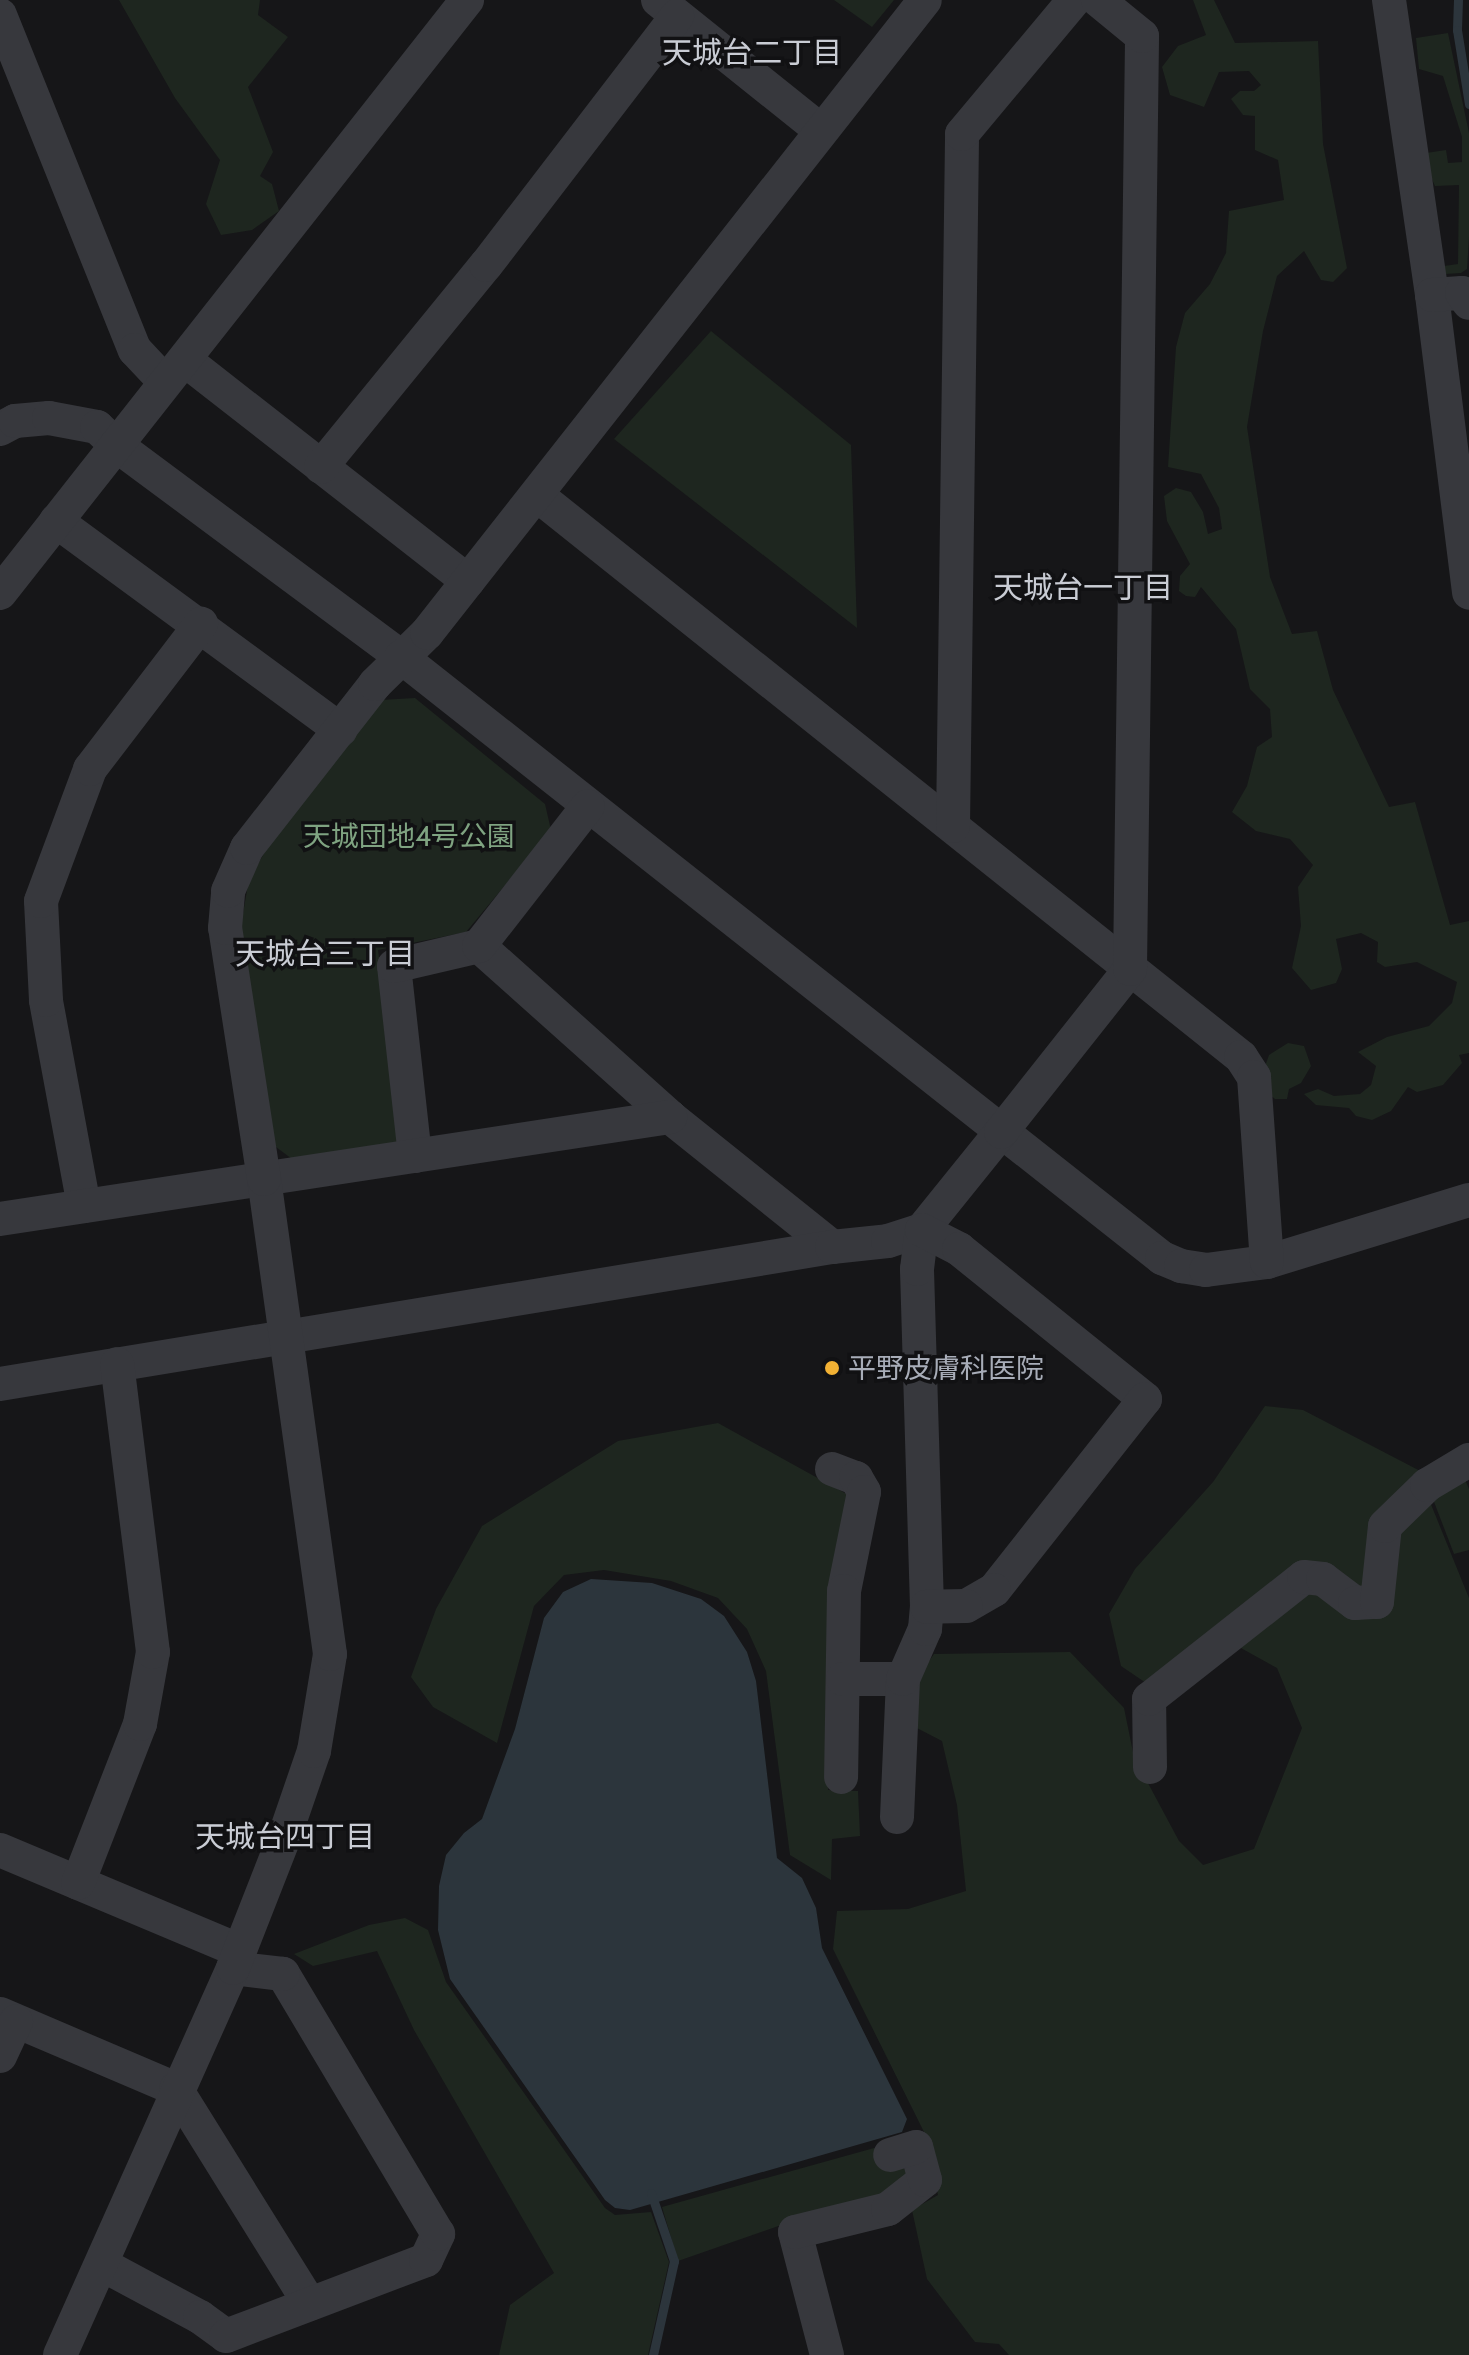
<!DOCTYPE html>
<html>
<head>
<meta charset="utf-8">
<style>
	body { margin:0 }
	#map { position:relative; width:1469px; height:2355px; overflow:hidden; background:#161618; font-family:Cabin,"Noto Sans JP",sans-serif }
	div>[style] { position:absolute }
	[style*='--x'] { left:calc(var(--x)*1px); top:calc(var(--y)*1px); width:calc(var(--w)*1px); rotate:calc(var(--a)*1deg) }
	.green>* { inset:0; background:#1e261f }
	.water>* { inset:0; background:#2c353c }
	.stream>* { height:9px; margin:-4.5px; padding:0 4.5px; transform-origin:4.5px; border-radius:4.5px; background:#2c353c }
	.street>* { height:34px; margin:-17px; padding:0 17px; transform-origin:17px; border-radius:17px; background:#37383d }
	.dots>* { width:22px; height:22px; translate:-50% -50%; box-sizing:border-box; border:4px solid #111113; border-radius:50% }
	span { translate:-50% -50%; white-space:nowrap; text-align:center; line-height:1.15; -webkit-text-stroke:7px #111113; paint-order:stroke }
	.park-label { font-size:28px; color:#7fa381 }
	.poi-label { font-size:28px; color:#a8adb8 }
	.left { translate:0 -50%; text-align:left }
	.neighbourhood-label { font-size:30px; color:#c9ccd4 }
</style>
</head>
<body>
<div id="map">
	<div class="green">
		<div style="clip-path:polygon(119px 0,260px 0,258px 15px,288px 37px,248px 87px,273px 152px,260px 176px,272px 184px,279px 211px,252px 230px,221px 235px,206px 204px,220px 160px,175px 98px)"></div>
		<div style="clip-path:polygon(834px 0,894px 0,872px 27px)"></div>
		<div style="clip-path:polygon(1193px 0,1214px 0,1235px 43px,1318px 41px,1323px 144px,1347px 268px,1333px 282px,1321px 280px,1304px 251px,1277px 276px,1263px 331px,1247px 427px,1270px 577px,1292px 634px,1317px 631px,1333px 690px,1389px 807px,1415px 802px,1450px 925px,1469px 921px,1469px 1053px,1459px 1055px,1462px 1063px,1443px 1085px,1417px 1092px,1408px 1087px,1391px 1111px,1372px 1120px,1356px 1116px,1349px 1108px,1316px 1105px,1304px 1094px,1318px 1089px,1334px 1096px,1360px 1094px,1371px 1085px,1376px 1066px,1358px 1052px,1387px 1037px,1429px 1026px,1452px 1003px,1457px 982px,1417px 962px,1385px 967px,1377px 962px,1378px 942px,1361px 933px,1336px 939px,1342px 969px,1336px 983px,1311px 990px,1292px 968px,1301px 926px,1298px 887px,1313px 865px,1290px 839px,1256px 831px,1232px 812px,1247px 786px,1257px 747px,1272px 737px,1270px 709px,1250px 689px,1236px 629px,1201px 587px,1195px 597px,1186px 596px,1179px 591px,1180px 576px,1190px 564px,1167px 521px,1164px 496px,1176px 488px,1191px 492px,1203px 512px,1208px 534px,1222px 529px,1219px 508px,1201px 474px,1168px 467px,1176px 347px,1185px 313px,1210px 284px,1226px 253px,1229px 211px,1284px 200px,1278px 160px,1255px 150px,1255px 116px,1243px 115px,1231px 99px,1240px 91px,1254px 91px,1261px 85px,1249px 71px,1219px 72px,1204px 107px,1170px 95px,1162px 67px,1178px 46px,1206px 35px)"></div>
		<div style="clip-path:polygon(1448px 33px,1469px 133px,1469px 237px,1467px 269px,1461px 273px,1445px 274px,1444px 266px,1458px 264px,1459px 185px,1435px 186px,1427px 168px,1426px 153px,1446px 150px,1448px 163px,1462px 162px,1462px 137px,1443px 76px,1419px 69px,1416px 38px)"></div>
		<div style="clip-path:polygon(711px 331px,851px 445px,857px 628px,614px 439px)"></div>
		<div style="clip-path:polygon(415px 698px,545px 804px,551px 830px,466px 932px,378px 950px,404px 1139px,387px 1146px,292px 1159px,272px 1144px,241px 925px,249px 879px,269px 845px,381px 700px)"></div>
		<div style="clip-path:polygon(1288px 1043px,1304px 1046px,1311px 1066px,1301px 1083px,1289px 1089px,1287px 1099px,1275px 1099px,1265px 1091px,1262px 1075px,1269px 1055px)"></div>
		<div style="clip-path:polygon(1265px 1406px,1303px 1410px,1426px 1474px,1370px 1595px,1323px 1571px,1152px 1687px,1121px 1666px,1109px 1614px,1135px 1569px,1213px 1482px)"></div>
		<div style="clip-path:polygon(718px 1423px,852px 1497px,832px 1588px,828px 1790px,858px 1791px,860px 1836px,832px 1839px,831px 1880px,790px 1855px,766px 1671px,747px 1629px,718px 1598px,671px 1581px,604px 1570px,564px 1575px,534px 1606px,497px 1743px,433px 1707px,411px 1677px,436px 1609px,482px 1526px,618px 1441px)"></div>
		<div style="clip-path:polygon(1462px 1472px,1469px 1489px,1469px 1550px,1454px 1554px,1431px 1494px)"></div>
		<div style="clip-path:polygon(1428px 1497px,1469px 1598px,1469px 2355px,1009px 2355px,999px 2344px,975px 2342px,927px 2279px,912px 2210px,938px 2195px,925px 2134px,833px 1949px,837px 1911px,908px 1909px,966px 1891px,957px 1805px,942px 1741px,913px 1726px,918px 1677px,934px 1654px,1070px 1652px,1124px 1708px,1134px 1757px,1179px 1841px,1203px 1865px,1254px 1849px,1302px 1728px,1277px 1668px,1230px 1642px,1304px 1585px,1355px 1613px,1396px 1533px)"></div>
		<div style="clip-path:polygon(405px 1918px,428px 1930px,446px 1982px,605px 2208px,615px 2215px,651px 2212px,669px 2262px,648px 2355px,499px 2355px,510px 2305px,554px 2273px,414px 2030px,377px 1951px,313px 1966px,294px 1954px,369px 1925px)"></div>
		<div style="clip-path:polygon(910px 2138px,914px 2178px,888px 2199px,787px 2223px,678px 2261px,662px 2207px)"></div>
	</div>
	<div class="water">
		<div style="clip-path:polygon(591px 1579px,652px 1583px,701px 1599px,724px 1616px,747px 1652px,756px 1681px,777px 1858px,802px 1878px,816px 1908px,822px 1948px,907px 2119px,902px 2132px,630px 2210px,615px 2208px,605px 2200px,450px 1979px,438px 1930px,439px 1886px,446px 1855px,464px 1833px,482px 1819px,515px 1729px,544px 1618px,563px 1592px)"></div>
	</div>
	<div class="stream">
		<div style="--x:1458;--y:0;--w:30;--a:92"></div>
		<div style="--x:1457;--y:30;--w:75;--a:80.8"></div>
		<div style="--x:651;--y:2193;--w:72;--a:71.3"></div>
		<div style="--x:674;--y:2261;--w:96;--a:102.6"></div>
	</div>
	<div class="street">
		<div style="--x:658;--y:0;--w:208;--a:38.7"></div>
		<div style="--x:1389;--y:0;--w:298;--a:81.7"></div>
		<div style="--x:1432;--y:295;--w:300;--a:82.9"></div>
		<div style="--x:0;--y:15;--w:361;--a:68.1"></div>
		<div style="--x:135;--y:350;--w:44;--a:46.8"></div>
		<div style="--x:1432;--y:295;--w:30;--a:-4"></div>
		<div style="--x:1462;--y:293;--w:12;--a:55"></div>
		<div style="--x:185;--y:360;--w:359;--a:38"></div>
		<div style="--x:0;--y:429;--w:17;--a:-28"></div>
		<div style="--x:15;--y:421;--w:34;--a:-5"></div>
		<div style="--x:49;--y:418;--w:49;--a:10.6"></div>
		<div style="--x:97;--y:427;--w:26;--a:43"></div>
		<div style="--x:116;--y:445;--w:355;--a:36.6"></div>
		<div style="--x:401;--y:657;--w:970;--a:38.3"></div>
		<div style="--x:1162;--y:1258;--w:21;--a:23"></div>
		<div style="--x:1181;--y:1266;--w:25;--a:9"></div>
		<div style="--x:1206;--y:1270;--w:62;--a:-7.5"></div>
		<div style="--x:1267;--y:1262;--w:211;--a:-17.1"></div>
		<div style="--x:321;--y:467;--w:261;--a:-50.8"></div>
		<div style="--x:486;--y:265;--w:314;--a:-52.5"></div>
		<div style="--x:537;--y:495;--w:901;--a:38.6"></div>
		<div style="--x:1241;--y:1057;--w:24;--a:57"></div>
		<div style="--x:1254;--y:1077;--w:185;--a:86"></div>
		<div style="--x:56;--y:521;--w:353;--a:36.3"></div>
		<div style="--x:0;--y:593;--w:755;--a:-51.78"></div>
		<div style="--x:953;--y:826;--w:692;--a:-89.25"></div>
		<div style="--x:962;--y:134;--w:175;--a:-50.1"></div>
		<div style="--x:479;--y:946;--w:256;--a:41.8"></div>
		<div style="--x:670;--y:1117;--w:208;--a:38.7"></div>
		<div style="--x:415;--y:1156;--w:191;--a:-96.3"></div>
		<div style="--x:394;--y:966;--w:87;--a:-13.2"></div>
		<div style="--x:479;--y:946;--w:177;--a:-52.1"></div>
		<div style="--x:84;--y:1206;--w:209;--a:-100.5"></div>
		<div style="--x:46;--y:1000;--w:99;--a:-92.9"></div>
		<div style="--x:41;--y:901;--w:141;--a:-69.6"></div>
		<div style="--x:90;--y:769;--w:183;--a:-52.6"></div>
		<div style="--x:0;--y:1219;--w:678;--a:-8.66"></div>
		<div style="--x:0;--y:1384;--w:843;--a:-9.35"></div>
		<div style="--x:832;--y:1247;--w:56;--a:-6.1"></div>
		<div style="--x:888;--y:1241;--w:36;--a:-18"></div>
		<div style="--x:922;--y:1230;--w:126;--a:-51.1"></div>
		<div style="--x:1001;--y:1132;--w:208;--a:-51.6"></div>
		<div style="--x:1130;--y:969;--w:933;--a:-89.26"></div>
		<div style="--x:1142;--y:36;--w:57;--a:-140.7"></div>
		<div style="--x:832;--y:1469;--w:26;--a:21"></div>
		<div style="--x:856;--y:1478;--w:16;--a:60"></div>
		<div style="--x:864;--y:1492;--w:101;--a:101.4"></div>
		<div style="--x:844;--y:1591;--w:186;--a:90.9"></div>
		<div style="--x:843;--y:1679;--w:60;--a:0"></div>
		<div style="--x:1150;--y:1767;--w:68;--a:-90.8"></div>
		<div style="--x:1149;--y:1699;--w:197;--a:-38.2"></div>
		<div style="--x:1304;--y:1577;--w:19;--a:6"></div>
		<div style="--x:1323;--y:1579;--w:40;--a:37"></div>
		<div style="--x:1355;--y:1603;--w:22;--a:-3"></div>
		<div style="--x:1377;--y:1602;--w:76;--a:-84"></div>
		<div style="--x:1385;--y:1526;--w:59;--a:-44.3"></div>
		<div style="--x:1427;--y:1485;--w:49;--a:-30.8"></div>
		<div style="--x:897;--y:1817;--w:138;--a:-87.5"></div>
		<div style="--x:903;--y:1679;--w:55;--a:-66.3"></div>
		<div style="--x:925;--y:1629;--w:22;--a:-85"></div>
		<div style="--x:927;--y:1607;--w:338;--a:-91.7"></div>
		<div style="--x:917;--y:1269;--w:39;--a:-83"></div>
		<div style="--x:922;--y:1230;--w:42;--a:27.2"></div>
		<div style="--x:959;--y:1249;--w:239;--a:38.9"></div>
		<div style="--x:1145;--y:1399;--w:243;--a:128.3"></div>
		<div style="--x:994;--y:1590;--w:32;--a:150"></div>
		<div style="--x:966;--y:1606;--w:39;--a:179"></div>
		<div style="--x:0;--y:1850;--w:258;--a:22.8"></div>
		<div style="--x:78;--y:1883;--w:171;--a:-68.7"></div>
		<div style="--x:140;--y:1724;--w:73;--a:-79.8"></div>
		<div style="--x:153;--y:1652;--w:290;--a:-97.1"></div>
		<div style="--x:0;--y:2014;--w:191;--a:23.1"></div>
		<div style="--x:176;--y:2089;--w:253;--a:58.1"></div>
		<div style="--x:0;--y:2056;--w:38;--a:-65"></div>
		<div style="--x:103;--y:2265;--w:110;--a:28.2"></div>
		<div style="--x:200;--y:2317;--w:32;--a:36"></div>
		<div style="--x:226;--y:2336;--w:214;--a:-20.8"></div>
		<div style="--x:426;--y:2260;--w:29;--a:-65"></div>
		<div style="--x:438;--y:2234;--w:303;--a:-120.8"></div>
		<div style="--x:283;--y:1974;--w:50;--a:-173.2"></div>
		<div style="--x:60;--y:2355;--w:424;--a:-65.9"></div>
		<div style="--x:233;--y:1968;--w:143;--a:-68.6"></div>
		<div style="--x:285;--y:1835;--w:89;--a:-71"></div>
		<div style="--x:314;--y:1751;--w:98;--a:-80.6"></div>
		<div style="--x:330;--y:1654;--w:480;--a:-97.9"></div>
		<div style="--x:264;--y:1179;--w:254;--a:-98.8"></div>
		<div style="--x:225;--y:928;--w:37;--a:-85"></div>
		<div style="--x:228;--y:891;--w:47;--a:-66.2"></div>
		<div style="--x:247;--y:848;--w:208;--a:-52"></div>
		<div style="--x:375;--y:684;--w:73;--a:-44.4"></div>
		<div style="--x:427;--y:633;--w:805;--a:-51.81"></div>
		<div style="--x:827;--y:2355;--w:127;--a:-104.6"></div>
		<div style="--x:795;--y:2232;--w:96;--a:-13.9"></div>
		<div style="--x:888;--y:2209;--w:47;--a:-38.1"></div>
		<div style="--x:925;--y:2180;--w:34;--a:-105"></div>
		<div style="--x:916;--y:2147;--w:27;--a:163"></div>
	</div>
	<div class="dots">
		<div style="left:832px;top:1368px;background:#f2b134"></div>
	</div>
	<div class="park-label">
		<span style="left:409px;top:836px">天城団地4号公園</span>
	</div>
	<div class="poi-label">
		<span class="left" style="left:848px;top:1368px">平野皮膚科医院</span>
	</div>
	<div class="neighbourhood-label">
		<span style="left:752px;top:53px">天城台二丁目</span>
		<span style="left:1083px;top:588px">天城台一丁目</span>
		<span style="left:325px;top:954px">天城台三丁目</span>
		<span style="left:285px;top:1837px">天城台四丁目</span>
	</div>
</div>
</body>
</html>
